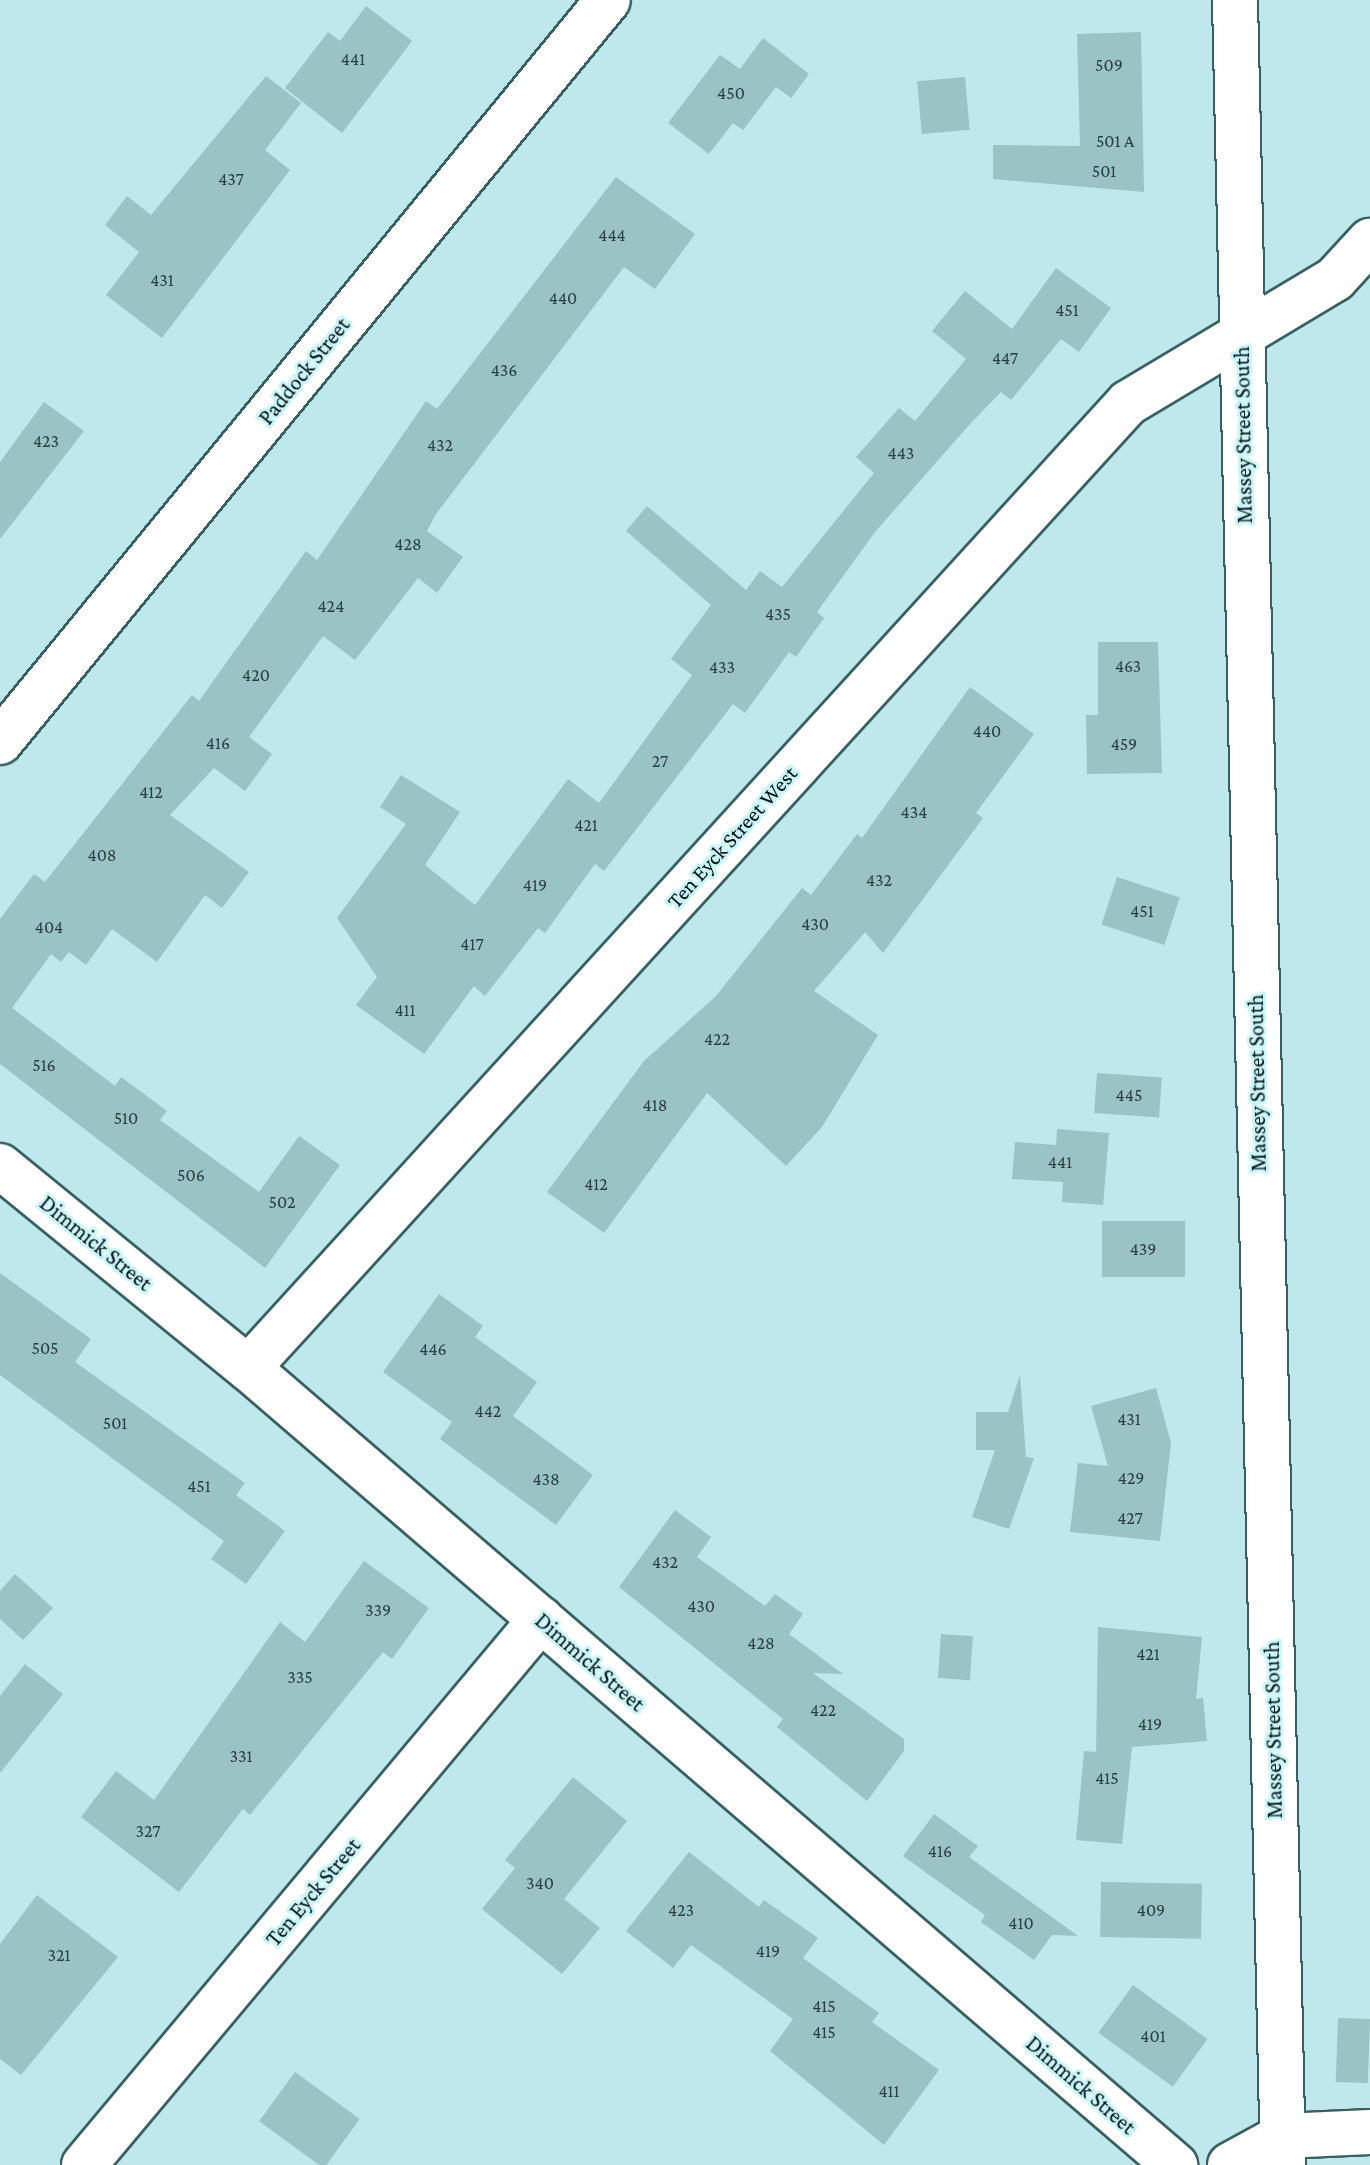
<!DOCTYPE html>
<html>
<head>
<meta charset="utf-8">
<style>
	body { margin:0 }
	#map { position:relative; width:1370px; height:2165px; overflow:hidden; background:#bee8eb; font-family:"Crimson Pro",serif }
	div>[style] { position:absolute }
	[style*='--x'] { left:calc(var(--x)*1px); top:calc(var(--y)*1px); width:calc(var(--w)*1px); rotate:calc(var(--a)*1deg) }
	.building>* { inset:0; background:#9ac3c6; transform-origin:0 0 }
	.roads { filter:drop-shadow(2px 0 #396062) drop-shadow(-2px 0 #396062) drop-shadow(0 2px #396062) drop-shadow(0 -2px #396062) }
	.minor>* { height:44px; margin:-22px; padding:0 22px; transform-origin:22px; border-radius:22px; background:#fff }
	span { translate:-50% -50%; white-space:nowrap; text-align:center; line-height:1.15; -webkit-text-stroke:6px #cbf6f9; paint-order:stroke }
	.number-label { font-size:18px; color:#293e3f }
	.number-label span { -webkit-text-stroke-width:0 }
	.street-label { font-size:22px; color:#031112 }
</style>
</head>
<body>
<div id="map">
	<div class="building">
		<div style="clip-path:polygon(366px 6px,412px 41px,342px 133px,285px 88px,328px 32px,340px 41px)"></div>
		<div style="clip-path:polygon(1141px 32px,1144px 192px,993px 179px,993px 145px,1080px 146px,1077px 34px)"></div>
		<div style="clip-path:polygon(763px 38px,809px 74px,791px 98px,776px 87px,743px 130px,733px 123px,709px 154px,668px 123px,720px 55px,740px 69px)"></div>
		<div style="clip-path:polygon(266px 76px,301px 103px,265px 150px,290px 170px,162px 338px,106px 295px,139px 252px,105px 225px,127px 196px,151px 215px)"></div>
		<div style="left:965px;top:77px;width:53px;height:48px;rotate:85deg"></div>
		<div style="clip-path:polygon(616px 177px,695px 234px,655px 289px,624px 267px,436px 514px,427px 531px,463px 557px,437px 593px,418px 578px,355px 660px,323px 636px,249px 737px,272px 754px,245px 791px,214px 768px,170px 815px,249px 872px,222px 908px,205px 895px,157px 962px,112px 929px,86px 965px,69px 952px,61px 962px,51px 954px,12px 1008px,115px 1086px,121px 1077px,167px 1111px,160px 1120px,259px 1192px,299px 1136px,340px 1165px,265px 1268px,0 1064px,0 919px,34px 874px,45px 882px,192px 695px,199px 701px,306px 551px,317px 560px,426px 401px,437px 409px)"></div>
		<div style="clip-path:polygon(1056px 268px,1111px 308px,1079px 352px,1061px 339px,1011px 400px,1001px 392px,970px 424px,875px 532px,817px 612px,824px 618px,796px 657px,789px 652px,745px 713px,733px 704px,604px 871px,595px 864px,545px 933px,538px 928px,485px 996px,474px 986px,424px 1054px,356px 1005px,377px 977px,337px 918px,406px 824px,380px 807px,401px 775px,460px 812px,425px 865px,475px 905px,568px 779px,599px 803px,692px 675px,671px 659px,711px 605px,626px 531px,647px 506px,746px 590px,760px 571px,782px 587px,874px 473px,856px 457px,899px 408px,915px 421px,966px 359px,932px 331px,965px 291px,1012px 329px)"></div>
		<div style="clip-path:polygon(44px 402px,84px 431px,0 539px,0 462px)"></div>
		<div style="clip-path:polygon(1098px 642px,1158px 642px,1162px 773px,1087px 774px,1086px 715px,1098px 715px)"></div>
		<div style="clip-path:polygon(970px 687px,1034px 734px,976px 813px,983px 818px,883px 953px,865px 932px,814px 991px,878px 1035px,822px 1127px,786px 1166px,707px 1093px,604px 1233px,547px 1192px,644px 1061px,716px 996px,802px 888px,811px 895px,857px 834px,862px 838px)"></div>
		<div style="left:1117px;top:877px;width:66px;height:50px;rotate:18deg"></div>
		<div style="left:1097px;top:1073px;width:65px;height:40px;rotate:4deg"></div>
		<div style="clip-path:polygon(1057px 1129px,1109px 1133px,1103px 1205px,1062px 1202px,1063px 1182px,1012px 1179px,1015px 1142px,1056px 1145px)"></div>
		<div style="left:1102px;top:1221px;width:83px;height:56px"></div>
		<div style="clip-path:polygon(0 1273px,91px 1339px,75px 1362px,245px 1483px,236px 1495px,285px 1531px,246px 1584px,211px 1559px,224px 1541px,0 1375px)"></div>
		<div style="clip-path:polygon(439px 1294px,483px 1326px,475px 1337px,537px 1382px,513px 1416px,593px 1475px,556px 1525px,440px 1439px,452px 1422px,383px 1372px)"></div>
		<div style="clip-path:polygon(1020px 1375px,1026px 1457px,1034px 1458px,1009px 1529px,972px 1517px,995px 1450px,976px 1450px,976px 1412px,1008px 1412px)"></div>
		<div style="clip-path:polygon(1156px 1388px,1171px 1443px,1160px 1541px,1070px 1532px,1078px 1463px,1108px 1466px,1091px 1406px)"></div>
		<div style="clip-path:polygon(675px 1510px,711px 1537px,697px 1557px,765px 1606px,775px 1594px,803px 1614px,789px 1634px,843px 1674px,813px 1673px,904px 1739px,904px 1751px,867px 1801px,777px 1727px,783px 1719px,619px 1587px)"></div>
		<div style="clip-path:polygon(364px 1561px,429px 1608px,392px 1659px,383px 1652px,250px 1815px,243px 1809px,179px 1892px,81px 1817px,116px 1771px,154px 1800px,280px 1622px,305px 1642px)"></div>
		<div style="clip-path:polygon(15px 1574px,53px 1608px,23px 1640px,0 1619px,0 1591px)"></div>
		<div style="clip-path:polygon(1098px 1627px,1202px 1637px,1196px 1699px,1203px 1698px,1207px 1741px,1132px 1747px,1122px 1844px,1076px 1840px,1084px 1751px,1096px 1752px)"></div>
		<div style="left:941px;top:1634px;width:32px;height:44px;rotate:4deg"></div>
		<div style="clip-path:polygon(25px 1664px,63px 1694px,0 1773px,0 1696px)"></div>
		<div style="clip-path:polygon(573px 1777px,627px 1821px,564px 1899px,600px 1928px,562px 1974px,482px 1909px,515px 1868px,505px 1860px)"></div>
		<div style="clip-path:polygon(934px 1814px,978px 1846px,969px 1857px,1078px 1936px,1052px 1935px,1034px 1960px,981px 1922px,985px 1915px,903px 1856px)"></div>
		<div style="clip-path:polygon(689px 1852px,759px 1907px,764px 1900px,818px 1938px,803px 1958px,879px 2013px,872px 2022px,939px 2070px,884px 2145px,770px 2051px,793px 2019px,691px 1945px,673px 1968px,626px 1931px)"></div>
		<div style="left:1101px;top:1882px;width:101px;height:55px;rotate:1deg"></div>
		<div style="clip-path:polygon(37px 1895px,118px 1957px,21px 2075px,0 2059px,0 1944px)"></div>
		<div style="left:1133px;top:1985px;width:92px;height:59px;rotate:36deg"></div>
		<div style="left:1338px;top:2018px;width:32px;height:64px;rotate:2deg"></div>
		<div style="left:295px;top:2072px;width:80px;height:61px;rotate:36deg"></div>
	</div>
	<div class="roads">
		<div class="minor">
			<div style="--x:1235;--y:0;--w:2166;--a:88.73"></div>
			<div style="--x:0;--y:742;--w:959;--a:-50.67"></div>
			<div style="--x:0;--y:1166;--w:320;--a:39.2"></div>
			<div style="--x:248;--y:1368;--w:1223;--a:40.69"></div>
			<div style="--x:248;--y:1368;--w:1306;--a:-47.64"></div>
			<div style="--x:1128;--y:403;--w:241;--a:-30.9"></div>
			<div style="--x:1335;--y:279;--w:52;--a:-47.4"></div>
			<div style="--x:84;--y:2165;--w:712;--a:-50.07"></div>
			<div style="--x:1230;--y:2165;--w:60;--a:-28.7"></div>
			<div style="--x:1283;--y:2136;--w:87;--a:-2.6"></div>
		</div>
	</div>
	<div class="number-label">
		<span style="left:353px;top:59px">441</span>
		<span style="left:1109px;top:65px">509</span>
		<span style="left:731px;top:93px">450</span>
		<span style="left:1115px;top:141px">501 A</span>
		<span style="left:1104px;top:171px">501</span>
		<span style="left:231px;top:179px">437</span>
		<span style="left:612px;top:235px">444</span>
		<span style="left:162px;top:280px">431</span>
		<span style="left:563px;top:298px">440</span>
		<span style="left:1067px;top:310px">451</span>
		<span style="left:1005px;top:358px">447</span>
		<span style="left:504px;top:370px">436</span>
		<span style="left:46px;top:441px">423</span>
		<span style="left:440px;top:445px">432</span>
		<span style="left:901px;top:453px">443</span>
		<span style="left:408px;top:544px">428</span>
		<span style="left:331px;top:606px">424</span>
		<span style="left:778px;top:614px">435</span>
		<span style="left:1128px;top:666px">463</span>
		<span style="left:722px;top:667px">433</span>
		<span style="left:256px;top:675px">420</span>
		<span style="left:987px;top:731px">440</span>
		<span style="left:218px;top:743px">416</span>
		<span style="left:1124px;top:744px">459</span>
		<span style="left:660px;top:761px">27</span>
		<span style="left:151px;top:792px">412</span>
		<span style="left:914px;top:812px">434</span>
		<span style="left:586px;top:825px">421</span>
		<span style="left:102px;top:855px">408</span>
		<span style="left:879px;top:880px">432</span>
		<span style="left:535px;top:885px">419</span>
		<span style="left:1142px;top:911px">451</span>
		<span style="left:815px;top:924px">430</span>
		<span style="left:49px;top:927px">404</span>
		<span style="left:472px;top:944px">417</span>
		<span style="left:405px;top:1010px">411</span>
		<span style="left:717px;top:1039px">422</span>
		<span style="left:44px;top:1065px">516</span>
		<span style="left:1129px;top:1095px">445</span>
		<span style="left:655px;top:1105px">418</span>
		<span style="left:126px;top:1118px">510</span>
		<span style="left:1060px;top:1162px">441</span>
		<span style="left:191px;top:1175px">506</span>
		<span style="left:596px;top:1184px">412</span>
		<span style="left:282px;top:1202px">502</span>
		<span style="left:1143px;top:1249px">439</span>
		<span style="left:45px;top:1348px">505</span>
		<span style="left:433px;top:1349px">446</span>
		<span style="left:488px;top:1411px">442</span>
		<span style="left:1129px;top:1419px">431</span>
		<span style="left:115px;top:1423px">501</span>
		<span style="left:1131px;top:1478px">429</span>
		<span style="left:546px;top:1479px">438</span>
		<span style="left:199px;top:1486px">451</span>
		<span style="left:1130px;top:1518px">427</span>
		<span style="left:665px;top:1562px">432</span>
		<span style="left:701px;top:1606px">430</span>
		<span style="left:378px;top:1610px">339</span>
		<span style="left:761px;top:1643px">428</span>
		<span style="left:1148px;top:1654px">421</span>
		<span style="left:300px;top:1677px">335</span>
		<span style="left:823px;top:1710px">422</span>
		<span style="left:1150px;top:1724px">419</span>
		<span style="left:241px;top:1756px">331</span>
		<span style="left:1107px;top:1778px">415</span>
		<span style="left:148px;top:1831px">327</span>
		<span style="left:940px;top:1851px">416</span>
		<span style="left:540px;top:1883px">340</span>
		<span style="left:681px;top:1910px">423</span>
		<span style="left:1151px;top:1910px">409</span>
		<span style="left:1021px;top:1923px">410</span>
		<span style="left:768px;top:1951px">419</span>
		<span style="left:59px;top:1955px">321</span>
		<span style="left:824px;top:2006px">415</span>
		<span style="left:824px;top:2032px">415</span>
		<span style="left:1153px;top:2036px">401</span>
		<span style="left:889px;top:2091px">411</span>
	</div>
	<div class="street-label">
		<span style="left:304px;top:371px;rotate:-51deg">Paddock Street</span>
		<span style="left:1243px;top:435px;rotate:-91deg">Massey Street South</span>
		<span style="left:732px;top:837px;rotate:-48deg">Ten Eyck Street West</span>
		<span style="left:1257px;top:1083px;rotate:-91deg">Massey Street South</span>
		<span style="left:96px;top:1243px;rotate:39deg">Dimmick Street</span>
		<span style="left:590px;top:1662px;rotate:41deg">Dimmick Street</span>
		<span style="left:1273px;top:1730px;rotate:-91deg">Massey Street South</span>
		<span style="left:313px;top:1892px;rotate:-50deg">Ten Eyck Street</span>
		<span style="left:1081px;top:2085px;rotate:41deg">Dimmick Street</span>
	</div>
</div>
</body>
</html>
